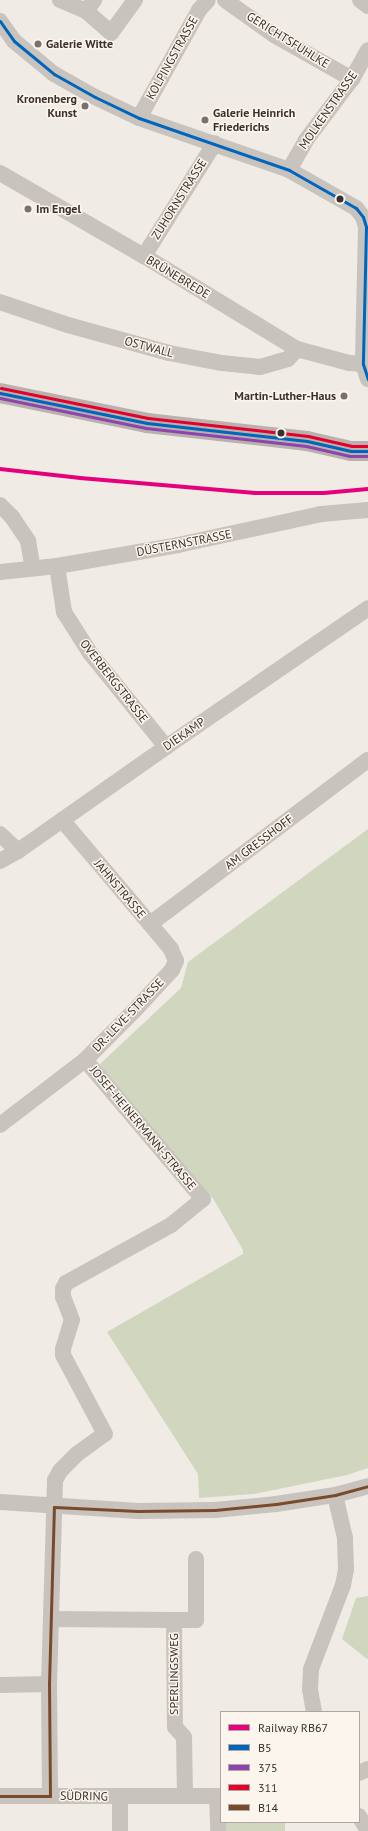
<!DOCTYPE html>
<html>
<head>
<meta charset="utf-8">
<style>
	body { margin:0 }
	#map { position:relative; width:368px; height:1831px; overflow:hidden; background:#f0ebe5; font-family:"PT Sans",sans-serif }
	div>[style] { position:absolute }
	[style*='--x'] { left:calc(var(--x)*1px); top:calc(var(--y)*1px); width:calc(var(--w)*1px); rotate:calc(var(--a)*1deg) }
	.green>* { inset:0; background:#d1d6bf; transform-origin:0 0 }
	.minor>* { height:16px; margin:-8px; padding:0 8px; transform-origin:8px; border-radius:8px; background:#c9c3be }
	.major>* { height:20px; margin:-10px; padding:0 10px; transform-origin:10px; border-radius:10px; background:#b8b1ad }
	.bus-1>* { height:3px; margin:-1.5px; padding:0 1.5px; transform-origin:1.5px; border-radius:1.5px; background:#0065bd }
	.bus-2>* { height:3px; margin:-1.5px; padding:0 1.5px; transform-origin:1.5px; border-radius:1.5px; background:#8e44ad }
	.bus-3>* { height:3px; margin:-1.5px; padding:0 1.5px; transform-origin:1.5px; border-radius:1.5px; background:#e4002b }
	.bus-4>* { height:3px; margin:-1.5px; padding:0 1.5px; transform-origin:1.5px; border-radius:1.5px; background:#7a4b2a }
	.rail-1>* { height:4px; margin:-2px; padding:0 2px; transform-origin:2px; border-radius:2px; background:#e5007d }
	.dots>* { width:11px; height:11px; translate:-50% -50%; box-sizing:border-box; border:2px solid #fbf5ee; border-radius:50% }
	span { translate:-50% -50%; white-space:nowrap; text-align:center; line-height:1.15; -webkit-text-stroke:3px #fbf5ee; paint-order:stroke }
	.street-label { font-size:12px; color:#3b302b }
	.poi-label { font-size:12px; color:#3b302b; font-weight:700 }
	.left { translate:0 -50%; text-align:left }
	.right { translate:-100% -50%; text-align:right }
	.legend { position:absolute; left:220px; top:1711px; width:140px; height:112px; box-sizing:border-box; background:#fbf5ee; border:1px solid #aea6a0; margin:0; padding:5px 7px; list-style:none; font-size:12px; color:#3b302b }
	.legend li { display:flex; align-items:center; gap:8px; height:20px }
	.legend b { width:20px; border:1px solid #aea6a0 }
</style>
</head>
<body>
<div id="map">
	<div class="green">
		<div style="clip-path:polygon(368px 829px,368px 1468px,347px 1475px,254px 1494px,199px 1498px,198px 1474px,107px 1332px,243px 1254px,243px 1250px,214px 1200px,99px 1065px,181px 988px,188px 962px)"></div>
		<div style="clip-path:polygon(368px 1596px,368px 1658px,367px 1659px,342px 1639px,356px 1598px)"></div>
		<div style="left:222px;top:1822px;width:63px;height:9px"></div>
	</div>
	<div class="minor">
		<div style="--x:60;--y:0;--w:28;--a:23"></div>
		<div style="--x:86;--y:11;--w:14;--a:-54"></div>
		<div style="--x:225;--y:0;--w:60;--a:35.5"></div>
		<div style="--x:274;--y:35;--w:90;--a:29.4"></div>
		<div style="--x:360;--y:0;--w:10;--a:37"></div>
		<div style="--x:86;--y:11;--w:33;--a:41"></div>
		<div style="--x:111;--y:33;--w:41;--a:-54"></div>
		<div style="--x:0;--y:21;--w:24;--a:55"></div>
		<div style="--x:14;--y:41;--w:52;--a:39.5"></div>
		<div style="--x:54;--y:74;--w:47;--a:29.3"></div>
		<div style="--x:95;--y:97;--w:49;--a:25.5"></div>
		<div style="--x:139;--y:118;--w:159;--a:19.1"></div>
		<div style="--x:289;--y:170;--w:77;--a:29.6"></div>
		<div style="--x:356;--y:208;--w:11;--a:52"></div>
		<div style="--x:363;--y:217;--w:10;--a:73"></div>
		<div style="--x:366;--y:227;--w:130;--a:91.3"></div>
		<div style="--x:363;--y:357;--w:7;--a:90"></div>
		<div style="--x:363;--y:364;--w:16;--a:72"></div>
		<div style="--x:139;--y:118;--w:124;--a:-60.9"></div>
		<div style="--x:199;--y:10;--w:13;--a:-48"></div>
		<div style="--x:289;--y:170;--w:34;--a:-60"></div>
		<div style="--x:306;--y:140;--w:76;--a:-53"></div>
		<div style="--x:352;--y:79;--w:33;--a:-61"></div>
		<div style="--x:0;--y:173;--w:166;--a:30"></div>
		<div style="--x:144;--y:256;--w:179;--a:31.3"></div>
		<div style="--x:297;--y:349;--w:54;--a:15.1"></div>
		<div style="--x:349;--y:363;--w:14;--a:4"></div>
		<div style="--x:144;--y:256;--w:133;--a:-57.9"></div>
		<div style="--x:0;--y:302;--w:72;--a:18.7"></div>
		<div style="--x:68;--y:325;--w:105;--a:15.5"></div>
		<div style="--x:169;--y:353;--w:54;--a:10.7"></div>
		<div style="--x:222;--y:363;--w:38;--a:6"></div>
		<div style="--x:260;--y:367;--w:29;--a:-16"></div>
		<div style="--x:288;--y:359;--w:13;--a:-48"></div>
		<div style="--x:0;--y:505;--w:17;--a:45"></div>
		<div style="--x:12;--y:517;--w:29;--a:56"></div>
		<div style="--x:28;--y:541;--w:28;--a:80"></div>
		<div style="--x:57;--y:566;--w:47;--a:81.3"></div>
		<div style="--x:64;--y:612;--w:49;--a:57.6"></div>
		<div style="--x:90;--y:653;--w:121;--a:51"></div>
		<div style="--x:0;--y:572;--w:57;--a:-6"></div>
		<div style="--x:57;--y:566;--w:123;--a:-9.8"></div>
		<div style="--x:178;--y:545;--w:146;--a:-12.2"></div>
		<div style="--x:321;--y:514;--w:47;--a:-4.9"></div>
		<div style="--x:0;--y:834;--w:25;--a:43"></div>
		<div style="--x:0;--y:861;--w:21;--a:-29"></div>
		<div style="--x:18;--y:851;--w:181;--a:-35.1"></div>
		<div style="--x:166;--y:747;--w:245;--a:-34.5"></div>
		<div style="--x:150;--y:924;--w:273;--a:-37"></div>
		<div style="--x:0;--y:1125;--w:107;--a:-37.4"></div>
		<div style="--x:85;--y:1060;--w:69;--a:-45"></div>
		<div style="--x:134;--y:1011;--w:56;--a:-47.2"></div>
		<div style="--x:172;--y:970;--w:10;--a:-66"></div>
		<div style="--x:176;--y:961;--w:13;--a:-113"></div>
		<div style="--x:171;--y:949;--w:33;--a:-130"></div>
		<div style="--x:150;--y:924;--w:136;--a:-130.2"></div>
		<div style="--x:0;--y:1502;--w:138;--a:3.7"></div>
		<div style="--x:138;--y:1511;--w:77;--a:-0.7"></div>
		<div style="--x:215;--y:1510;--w:61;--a:-5.6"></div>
		<div style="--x:276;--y:1504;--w:60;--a:-8.7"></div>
		<div style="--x:335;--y:1495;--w:34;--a:-15"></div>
		<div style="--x:51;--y:1619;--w:123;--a:0.5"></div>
		<div style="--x:174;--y:1620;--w:107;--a:89.5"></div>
		<div style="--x:175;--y:1727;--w:13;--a:48"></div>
		<div style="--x:184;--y:1737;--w:59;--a:89"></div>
		<div style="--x:174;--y:1620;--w:22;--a:0"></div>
		<div style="--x:196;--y:1620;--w:61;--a:-90"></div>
		<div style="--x:0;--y:1685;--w:49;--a:-1.2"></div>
		<div style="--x:314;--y:1712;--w:23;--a:-100"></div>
		<div style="--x:310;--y:1689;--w:20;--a:-87"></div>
		<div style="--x:311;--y:1669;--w:90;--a:-69.1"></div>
		<div style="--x:343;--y:1585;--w:16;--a:-79"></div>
		<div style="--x:346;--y:1569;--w:31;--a:-92"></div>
		<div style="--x:345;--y:1538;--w:44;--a:-103.1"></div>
		<div style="--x:359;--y:1773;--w:10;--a:-24"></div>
		<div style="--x:0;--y:1796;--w:221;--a:0"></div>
		<div style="--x:50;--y:1796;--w:112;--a:-90.5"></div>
		<div style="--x:49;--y:1684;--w:204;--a:-88.3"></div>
		<div style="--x:55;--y:1480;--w:10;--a:-61"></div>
		<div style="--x:60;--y:1471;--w:24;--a:-45"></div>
		<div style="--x:77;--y:1454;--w:34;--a:-36"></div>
		<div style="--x:105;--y:1434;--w:89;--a:-118"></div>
		<div style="--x:63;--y:1355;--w:6;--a:-90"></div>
		<div style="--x:63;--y:1349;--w:30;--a:-73"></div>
		<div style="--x:72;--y:1320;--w:25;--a:-111"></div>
		<div style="--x:63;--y:1297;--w:8;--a:-90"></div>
		<div style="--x:63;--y:1289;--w:7;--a:-63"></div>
		<div style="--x:66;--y:1283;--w:120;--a:-28.9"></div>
		<div style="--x:171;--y:1225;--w:41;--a:-39.1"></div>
		<div style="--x:203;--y:1199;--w:182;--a:-130.3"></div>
		<div style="--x:217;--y:1796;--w:35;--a:88"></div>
		<div style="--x:359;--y:1816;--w:17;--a:59"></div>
		<div style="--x:120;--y:1831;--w:35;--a:-90"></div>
	</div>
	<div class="major">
		<div style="--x:0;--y:393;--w:150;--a:11.5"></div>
		<div style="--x:147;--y:423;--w:161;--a:6.4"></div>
		<div style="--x:307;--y:441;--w:45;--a:12.8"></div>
		<div style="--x:351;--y:451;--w:17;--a:0"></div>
	</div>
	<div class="bus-1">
		<div style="--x:0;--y:21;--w:24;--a:55"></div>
		<div style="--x:14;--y:41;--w:52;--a:39.5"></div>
		<div style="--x:54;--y:74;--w:47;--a:29.3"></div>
		<div style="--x:95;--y:97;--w:49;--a:25.5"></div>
		<div style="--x:139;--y:118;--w:159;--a:19.1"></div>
		<div style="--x:289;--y:170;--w:77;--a:29.6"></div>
		<div style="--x:356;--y:208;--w:11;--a:52"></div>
		<div style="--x:363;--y:217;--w:10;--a:73"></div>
		<div style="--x:366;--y:227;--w:137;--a:91.3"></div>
		<div style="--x:363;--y:364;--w:16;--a:72"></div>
		<div style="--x:0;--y:393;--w:150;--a:11.5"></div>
		<div style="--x:147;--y:423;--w:161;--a:6.4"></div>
		<div style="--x:307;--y:441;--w:45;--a:12.8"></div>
		<div style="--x:351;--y:451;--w:17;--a:0"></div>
	</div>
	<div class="bus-2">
		<div style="--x:0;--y:398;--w:149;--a:11.6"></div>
		<div style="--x:146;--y:428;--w:161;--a:6.4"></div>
		<div style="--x:306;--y:446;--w:45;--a:12.8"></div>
		<div style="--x:350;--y:456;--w:18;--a:0"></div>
	</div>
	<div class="bus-3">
		<div style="--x:1;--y:388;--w:150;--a:11.5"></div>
		<div style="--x:148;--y:418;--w:161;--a:6.4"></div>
		<div style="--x:308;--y:436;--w:45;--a:12.8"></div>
		<div style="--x:352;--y:446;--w:16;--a:0"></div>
	</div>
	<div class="bus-4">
		<div style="--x:0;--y:1796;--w:50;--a:0"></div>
		<div style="--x:50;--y:1796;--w:112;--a:-90.5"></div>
		<div style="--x:49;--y:1684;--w:177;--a:-88.4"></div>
		<div style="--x:54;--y:1507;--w:84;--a:2.7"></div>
		<div style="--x:138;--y:1511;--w:77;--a:-0.7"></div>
		<div style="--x:215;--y:1510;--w:61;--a:-5.6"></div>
		<div style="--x:276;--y:1504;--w:60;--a:-8.7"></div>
		<div style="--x:335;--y:1495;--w:34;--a:-15"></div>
	</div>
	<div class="rail-1">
		<div style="--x:0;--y:469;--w:81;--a:6.4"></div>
		<div style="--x:80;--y:478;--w:176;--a:4.9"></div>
		<div style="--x:255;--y:493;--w:69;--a:0"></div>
		<div style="--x:324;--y:493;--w:44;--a:-5.2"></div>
	</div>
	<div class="dots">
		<div style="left:38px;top:44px;background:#7a716c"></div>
		<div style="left:85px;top:106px;background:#7a716c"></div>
		<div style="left:205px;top:120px;background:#7a716c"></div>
		<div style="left:340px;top:199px;background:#3b302b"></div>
		<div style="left:28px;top:209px;background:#7a716c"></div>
		<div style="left:344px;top:396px;background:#7a716c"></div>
		<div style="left:281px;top:433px;background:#3b302b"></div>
	</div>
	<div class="street-label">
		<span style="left:288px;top:40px;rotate:32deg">GERICHTSFUHLKE</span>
		<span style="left:172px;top:58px;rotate:-61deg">KOLPINGSTRASSE</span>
		<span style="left:328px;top:110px;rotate:-55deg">MOLKENSTRASSE</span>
		<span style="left:179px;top:199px;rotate:-58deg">ZUHORNSTRASSE</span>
		<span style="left:178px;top:277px;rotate:31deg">BRÜNEBREDE</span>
		<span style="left:149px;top:347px;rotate:15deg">OSTWALL</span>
		<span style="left:184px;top:543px;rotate:-11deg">DÜSTERNSTRASSE</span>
		<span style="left:114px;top:681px;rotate:52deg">OVERBERGSTRASSE</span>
		<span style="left:184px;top:734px;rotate:-35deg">DIEKAMP</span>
		<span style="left:259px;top:842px;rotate:-37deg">AM GRESSHOFF</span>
		<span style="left:120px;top:889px;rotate:50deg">JAHNSTRASSE</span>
		<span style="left:128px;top:1015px;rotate:-46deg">DR.-LEVE-STRASSE</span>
		<span style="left:143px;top:1128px;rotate:50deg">JOSEF-HEINERMANN-STRASSE</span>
		<span style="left:174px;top:1674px;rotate:-90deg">SPERLINGSWEG</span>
		<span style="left:84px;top:1796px;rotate:1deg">SÜDRING</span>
	</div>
	<div class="poi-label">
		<span class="left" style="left:46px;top:44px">Galerie Witte</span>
		<span class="right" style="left:77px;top:106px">Kronenberg<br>Kunst</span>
		<span class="left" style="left:213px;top:120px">Galerie Heinrich<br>Friederichs</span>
		<span class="left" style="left:36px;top:209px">Im Engel</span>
		<span class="right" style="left:336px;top:396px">Martin-Luther-Haus</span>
	</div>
	<ul class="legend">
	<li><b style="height:5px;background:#e5007d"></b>Railway RB67</li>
	<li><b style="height:5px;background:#0065bd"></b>B5</li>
	<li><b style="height:5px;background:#8e44ad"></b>375</li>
	<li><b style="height:5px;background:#e4002b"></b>311</li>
	<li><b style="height:5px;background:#7a4b2a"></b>B14</li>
	</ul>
</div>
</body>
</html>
